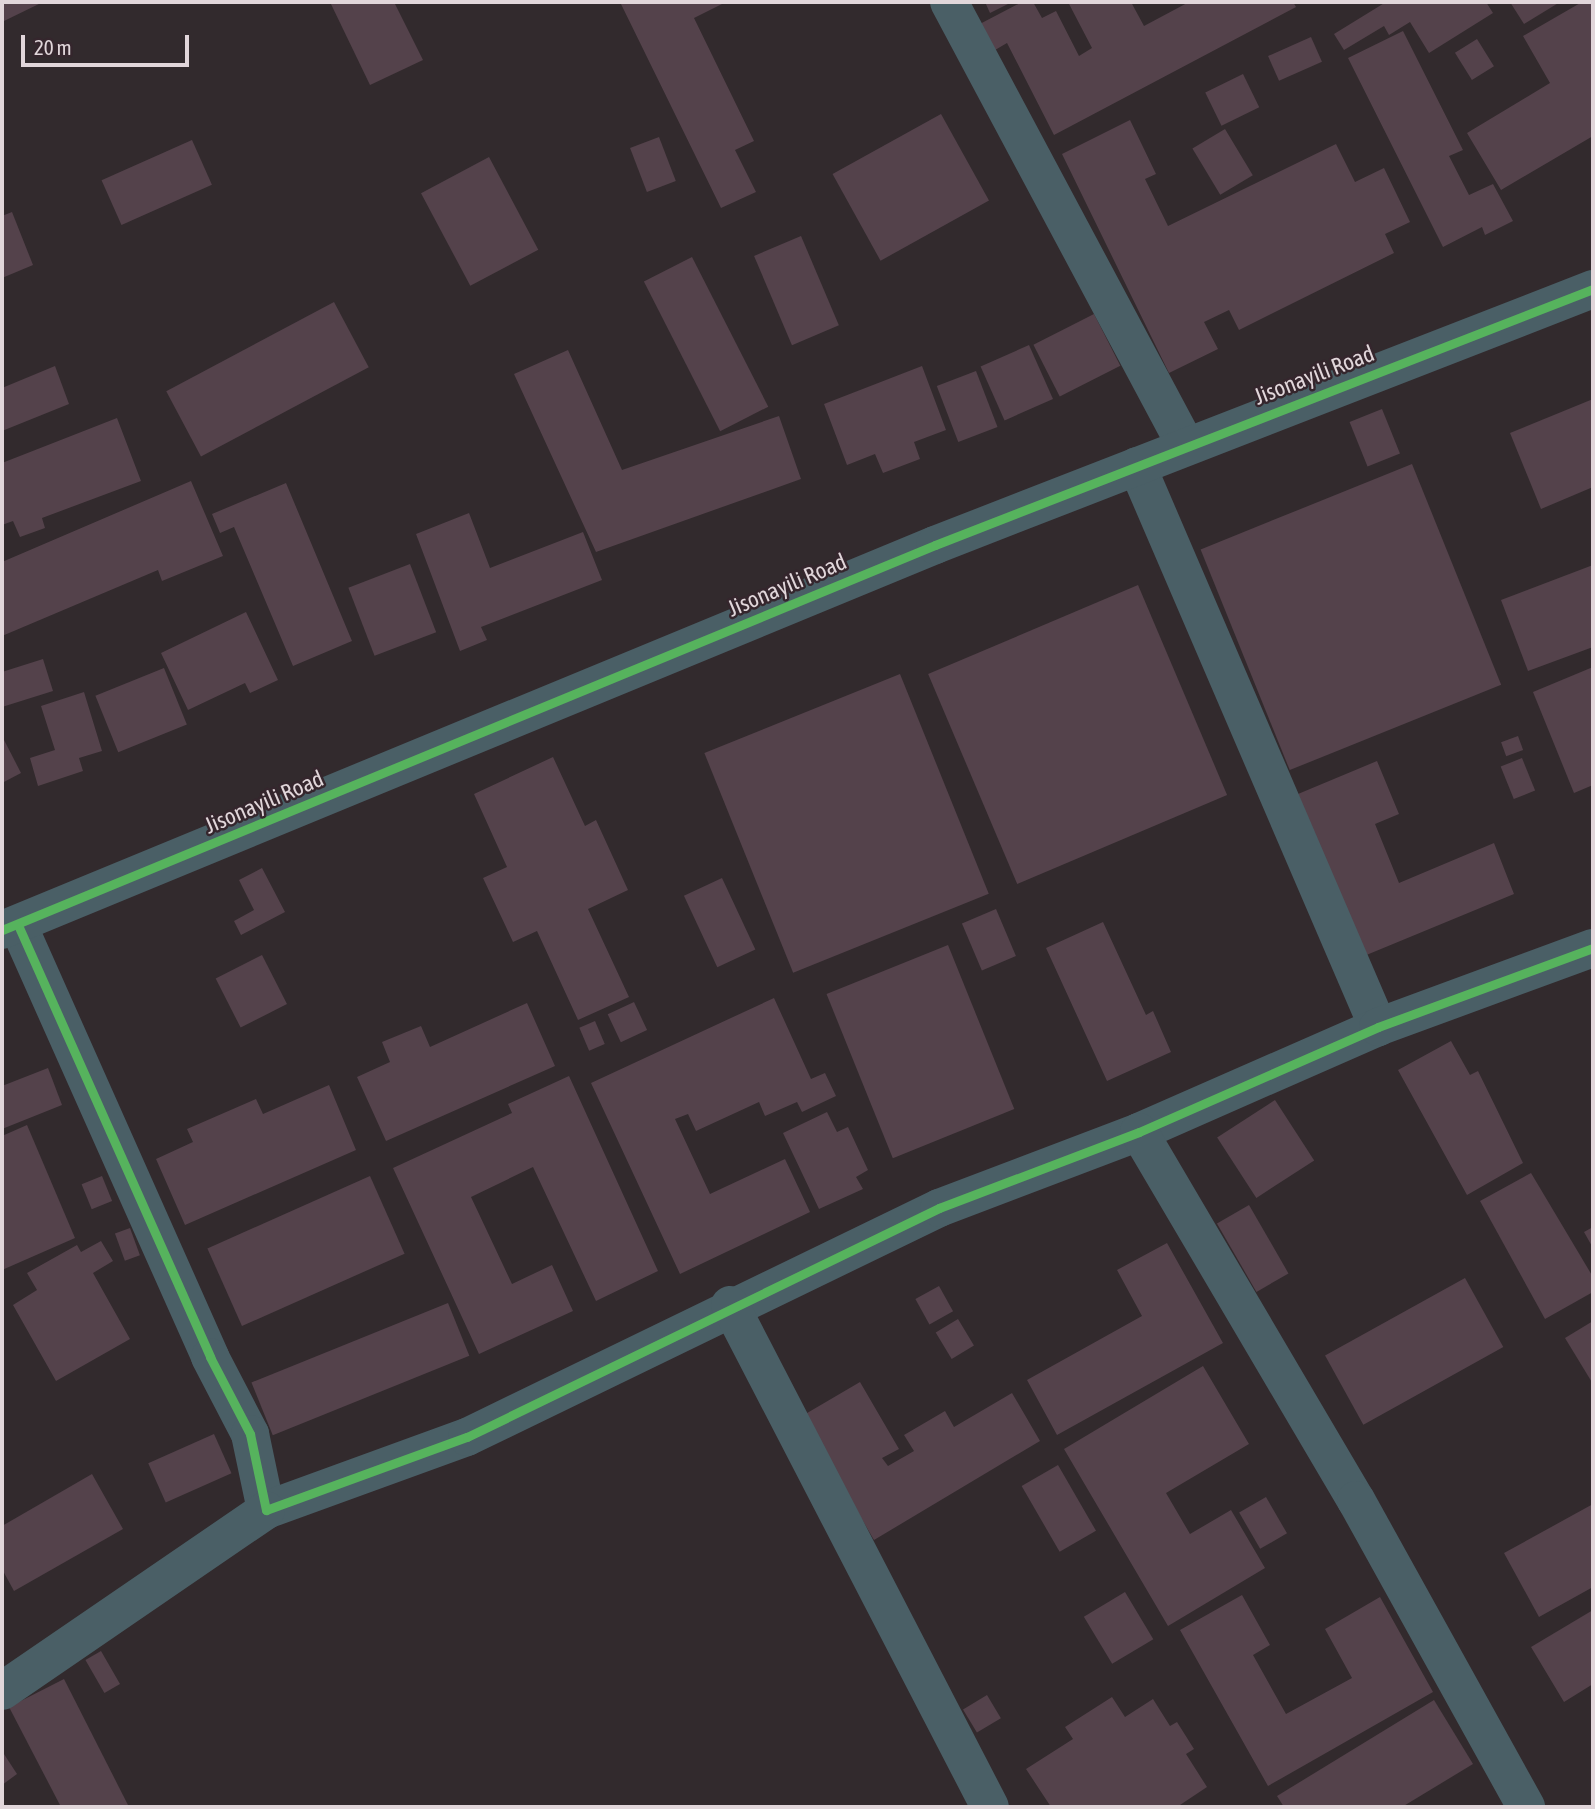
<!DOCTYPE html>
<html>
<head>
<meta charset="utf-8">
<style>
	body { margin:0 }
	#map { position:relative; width:1595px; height:1809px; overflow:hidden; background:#322a2d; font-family:"Asap Condensed",sans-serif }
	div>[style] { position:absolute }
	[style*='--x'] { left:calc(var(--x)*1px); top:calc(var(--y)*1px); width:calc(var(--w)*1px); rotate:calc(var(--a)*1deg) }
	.building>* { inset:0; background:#54424b; transform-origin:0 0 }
	.minor>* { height:38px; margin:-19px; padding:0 19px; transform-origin:19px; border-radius:19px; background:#4a5f66 }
	.cycleway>* { height:9px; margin:-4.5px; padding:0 4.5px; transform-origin:4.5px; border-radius:4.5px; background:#56b35d }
	span { translate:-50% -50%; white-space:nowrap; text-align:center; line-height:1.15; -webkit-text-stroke:5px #35262d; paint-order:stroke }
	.street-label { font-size:23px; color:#e1d6da }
	.frame { position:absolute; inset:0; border:4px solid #e1d6da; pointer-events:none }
	.scale { position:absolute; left:21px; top:35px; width:168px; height:32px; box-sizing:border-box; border:4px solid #e1d6da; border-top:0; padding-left:9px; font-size:21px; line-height:24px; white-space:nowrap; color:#e1d6da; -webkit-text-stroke:5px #35262d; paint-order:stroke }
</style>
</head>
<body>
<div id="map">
	<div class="building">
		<div style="clip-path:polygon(2px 2px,43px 2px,4px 21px)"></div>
		<div style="clip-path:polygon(330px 2px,394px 2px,423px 60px,370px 85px)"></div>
		<div style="clip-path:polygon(620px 2px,726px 2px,694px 18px,754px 141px,735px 150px,756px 192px,721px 208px)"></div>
		<div style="clip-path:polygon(985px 2px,1012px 2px,990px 13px)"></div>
		<div style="clip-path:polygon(1022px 2px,1033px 2px,1042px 18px,1056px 11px,1079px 56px,1092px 48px,1068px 2px,1131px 2px,1144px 26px,1189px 2px,1293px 2px,1296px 7px,1054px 135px,1007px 43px,990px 53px,976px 26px)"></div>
		<div style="clip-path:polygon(1386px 2px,1486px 2px,1493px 13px,1429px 53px,1410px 22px,1389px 35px,1384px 26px,1344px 50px,1334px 34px)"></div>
		<div style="clip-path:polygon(1510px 2px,1560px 2px,1524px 24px)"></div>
		<div style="clip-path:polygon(1582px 2px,1593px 2px,1593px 136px,1501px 190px,1467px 133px,1550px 83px,1523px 36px)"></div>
		<div style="clip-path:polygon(1403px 31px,1463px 150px,1449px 156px,1469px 195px,1493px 184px,1513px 221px,1485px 235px,1482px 227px,1443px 247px,1348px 58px)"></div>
		<div style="left:1311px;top:37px;width:27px;height:47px;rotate:66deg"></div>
		<div style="left:1477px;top:39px;width:32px;height:26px;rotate:58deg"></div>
		<div style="left:1243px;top:74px;width:37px;height:42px;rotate:64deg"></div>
		<div style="left:941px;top:114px;width:99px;height:124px;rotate:61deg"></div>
		<div style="clip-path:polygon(1130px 120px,1156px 174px,1145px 179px,1168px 226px,1336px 144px,1355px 182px,1384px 168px,1410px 222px,1385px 234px,1394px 253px,1239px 330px,1229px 310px,1204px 322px,1218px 349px,1169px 373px,1062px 154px)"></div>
		<div style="left:1225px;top:129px;width:54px;height:38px;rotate:59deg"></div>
		<div style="left:659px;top:137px;width:47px;height:31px;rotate:69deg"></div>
		<div style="left:192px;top:140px;width:49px;height:99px;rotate:66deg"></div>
		<div style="left:489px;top:157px;width:105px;height:77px;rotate:62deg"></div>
		<div style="clip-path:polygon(12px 212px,33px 265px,2px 278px,2px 216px)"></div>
		<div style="left:801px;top:236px;width:97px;height:51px;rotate:67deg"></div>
		<div style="left:692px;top:257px;width:168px;height:54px;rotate:63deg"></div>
		<div style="left:334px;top:302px;width:74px;height:190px;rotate:62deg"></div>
		<div style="left:1094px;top:314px;width:58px;height:68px;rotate:63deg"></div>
		<div style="left:1029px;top:345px;width:59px;height:53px;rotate:66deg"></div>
		<div style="clip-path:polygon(568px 350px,622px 470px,779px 416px,801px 479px,596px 552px,514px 374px)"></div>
		<div style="clip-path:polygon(55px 366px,69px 404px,2px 431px,2px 388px)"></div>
		<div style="clip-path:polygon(922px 366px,946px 430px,914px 442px,920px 459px,883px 473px,875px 454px,847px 465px,824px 404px)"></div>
		<div style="left:976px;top:371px;width:60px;height:42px;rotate:69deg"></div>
		<div style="clip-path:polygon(1593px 399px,1593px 487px,1541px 509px,1510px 433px)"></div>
		<div style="left:1382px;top:409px;width:48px;height:35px;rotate:68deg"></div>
		<div style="clip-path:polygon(117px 418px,141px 481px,42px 518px,45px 528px,20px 537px,13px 521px,2px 525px,2px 463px)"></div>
		<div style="left:1412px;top:464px;width:238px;height:228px;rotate:68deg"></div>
		<div style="clip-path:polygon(191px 481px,223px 556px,162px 581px,158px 570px,2px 636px,2px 562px)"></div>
		<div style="clip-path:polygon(286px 483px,352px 641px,293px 666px,234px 527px,220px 533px,212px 514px)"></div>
		<div style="clip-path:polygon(469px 513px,490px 568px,583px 532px,602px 580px,481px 627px,487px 640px,460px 651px,416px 534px)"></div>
		<div style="left:410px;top:564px;width:73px;height:66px;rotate:69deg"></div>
		<div style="clip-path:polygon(1593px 565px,1593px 647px,1528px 671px,1501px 600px)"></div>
		<div style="left:1138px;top:585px;width:228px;height:228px;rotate:67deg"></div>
		<div style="clip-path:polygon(246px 612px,278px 680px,250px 693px,245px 683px,188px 710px,161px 653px)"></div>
		<div style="clip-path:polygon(43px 659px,53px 691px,2px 707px,2px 672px)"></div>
		<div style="clip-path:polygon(1593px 667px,1593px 785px,1574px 793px,1533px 692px)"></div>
		<div style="left:164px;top:668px;width:61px;height:74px;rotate:68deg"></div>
		<div style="left:900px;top:674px;width:237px;height:211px;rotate:68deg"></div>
		<div style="clip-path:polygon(84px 692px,102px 751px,79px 758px,83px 771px,38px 786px,30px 758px,55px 750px,41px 706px)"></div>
		<div style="clip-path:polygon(2px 736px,21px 773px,2px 783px)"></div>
		<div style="left:1518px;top:736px;width:15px;height:18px;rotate:70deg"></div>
		<div style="clip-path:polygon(553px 757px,585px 826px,596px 820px,628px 890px,588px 909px,629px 997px,578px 1020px,537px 931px,513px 942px,483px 878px,507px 867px,474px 794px)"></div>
		<div style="left:1522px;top:758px;width:35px;height:23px;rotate:68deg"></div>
		<div style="clip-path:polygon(1377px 761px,1399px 814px,1375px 824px,1399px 883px,1494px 843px,1514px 894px,1364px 956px,1298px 794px)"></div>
		<div style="clip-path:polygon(262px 868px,285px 912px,241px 935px,234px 921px,254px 910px,239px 880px)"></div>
		<div style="left:722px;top:878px;width:79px;height:42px;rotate:65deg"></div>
		<div style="left:996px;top:909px;width:51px;height:37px;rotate:67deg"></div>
		<div style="clip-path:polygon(1103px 922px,1146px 1015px,1153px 1011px,1171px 1052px,1107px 1081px,1046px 948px)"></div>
		<div style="left:948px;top:945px;width:177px;height:131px;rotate:68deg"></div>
		<div style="left:262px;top:955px;width:55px;height:52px;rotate:63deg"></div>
		<div style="clip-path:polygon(774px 998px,811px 1079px,825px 1073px,836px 1096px,802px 1112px,797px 1102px,765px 1116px,759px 1102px,696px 1131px,688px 1114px,675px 1119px,710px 1194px,785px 1159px,810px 1212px,680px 1274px,591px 1083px)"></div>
		<div style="left:634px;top:1002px;width:31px;height:29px;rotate:65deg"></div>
		<div style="clip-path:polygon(527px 1003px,555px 1066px,386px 1141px,357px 1077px,390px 1062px,382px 1042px,421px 1026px,430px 1047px)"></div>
		<div style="left:595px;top:1021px;width:25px;height:17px;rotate:67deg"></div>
		<div style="clip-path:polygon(1451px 1041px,1470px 1075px,1478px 1071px,1523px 1163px,1467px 1195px,1398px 1070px)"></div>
		<div style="clip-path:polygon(48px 1068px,62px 1105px,2px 1129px,2px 1086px)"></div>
		<div style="clip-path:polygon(569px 1076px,658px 1271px,596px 1301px,533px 1167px,471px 1197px,512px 1284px,552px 1265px,573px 1311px,479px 1354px,393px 1168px,512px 1113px,508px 1104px)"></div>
		<div style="clip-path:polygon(329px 1085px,356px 1150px,185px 1225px,156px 1159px,193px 1142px,187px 1129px,256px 1099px,263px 1114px)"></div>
		<div style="left:1275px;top:1100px;width:72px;height:69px;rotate:57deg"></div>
		<div style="clip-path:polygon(827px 1112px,837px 1132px,848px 1127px,868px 1170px,856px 1177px,863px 1189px,819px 1209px,783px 1133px)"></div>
		<div style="clip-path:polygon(27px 1125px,75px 1238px,2px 1270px,2px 1136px)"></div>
		<div style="clip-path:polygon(1531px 1173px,1593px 1277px,1593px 1292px,1545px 1319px,1480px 1201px)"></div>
		<div style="left:102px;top:1176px;width:27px;height:22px;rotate:68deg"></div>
		<div style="left:370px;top:1176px;width:85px;height:178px;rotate:66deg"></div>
		<div style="left:1249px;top:1205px;width:79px;height:37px;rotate:60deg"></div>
		<div style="clip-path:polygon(1593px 1227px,1593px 1248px,1584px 1232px)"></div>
		<div style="left:130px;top:1228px;width:29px;height:16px;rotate:70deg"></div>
		<div style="clip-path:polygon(101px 1241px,113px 1261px,93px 1273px,130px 1339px,56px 1381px,13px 1305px,37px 1290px,27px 1273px,77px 1245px,81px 1252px)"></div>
		<div style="clip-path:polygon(1167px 1243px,1223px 1343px,1057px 1435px,1027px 1380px,1142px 1316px,1117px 1270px)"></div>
		<div style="left:1465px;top:1278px;width:79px;height:160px;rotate:61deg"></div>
		<div style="left:939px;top:1286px;width:29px;height:27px;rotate:61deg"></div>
		<div style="left:448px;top:1303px;width:57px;height:212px;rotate:68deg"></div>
		<div style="left:958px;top:1319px;width:31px;height:26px;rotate:59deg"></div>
		<div style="clip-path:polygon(1593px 1321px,1593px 1384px,1565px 1338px)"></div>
		<div style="clip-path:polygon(1203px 1366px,1249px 1444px,1166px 1493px,1190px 1534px,1231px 1510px,1265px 1568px,1168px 1626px,1064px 1449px)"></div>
		<div style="clip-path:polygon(860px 1382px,899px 1449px,882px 1458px,888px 1466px,914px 1451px,904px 1435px,945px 1411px,954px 1427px,1012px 1393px,1040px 1441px,874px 1540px,802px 1416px)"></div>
		<div style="left:214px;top:1434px;width:43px;height:72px;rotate:66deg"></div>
		<div style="left:1058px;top:1465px;width:76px;height:42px;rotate:60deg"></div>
		<div style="clip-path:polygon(92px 1474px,123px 1529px,14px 1591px,2px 1569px,2px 1526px)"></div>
		<div style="left:1266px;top:1497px;width:42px;height:31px;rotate:60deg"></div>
		<div style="clip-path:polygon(1593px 1504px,1593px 1587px,1539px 1617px,1504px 1553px)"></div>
		<div style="left:1125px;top:1592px;width:55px;height:48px;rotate:59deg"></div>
		<div style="clip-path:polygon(1242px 1595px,1270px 1645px,1253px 1655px,1286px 1714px,1352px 1678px,1325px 1629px,1380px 1597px,1433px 1692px,1268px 1786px,1180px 1630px)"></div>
		<div style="clip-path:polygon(1593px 1610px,1593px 1684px,1564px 1702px,1531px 1647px)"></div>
		<div style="left:101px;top:1651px;width:38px;height:18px;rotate:60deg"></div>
		<div style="clip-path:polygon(64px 1679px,129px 1807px,61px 1807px,9px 1707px)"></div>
		<div style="left:987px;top:1695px;width:27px;height:28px;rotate:59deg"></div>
		<div style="clip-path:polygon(1112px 1697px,1125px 1717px,1153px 1699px,1170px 1726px,1177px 1722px,1194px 1749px,1186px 1754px,1207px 1787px,1177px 1807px,1051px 1807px,1026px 1769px,1073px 1739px,1065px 1727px)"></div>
		<div style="clip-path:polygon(1434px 1700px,1473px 1764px,1402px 1807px,1284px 1807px,1277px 1796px)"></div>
		<div style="clip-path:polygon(2px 1751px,17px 1774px,2px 1785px)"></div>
	</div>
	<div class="minor">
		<div style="--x:949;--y:2;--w:503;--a:61.91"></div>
		<div style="--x:1137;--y:466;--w:611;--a:66.75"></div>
		<div style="--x:18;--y:925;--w:473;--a:66"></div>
		<div style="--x:210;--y:1357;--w:87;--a:62.5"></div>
		<div style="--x:250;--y:1434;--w:78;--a:78.1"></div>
		<div style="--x:266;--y:1510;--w:214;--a:-20"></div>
		<div style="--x:467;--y:1437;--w:525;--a:-25.88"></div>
		<div style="--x:939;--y:1208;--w:214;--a:-20.8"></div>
		<div style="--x:1139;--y:1132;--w:261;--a:-23.7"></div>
		<div style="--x:1378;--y:1027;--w:229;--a:-20.2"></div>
		<div style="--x:2;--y:930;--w:1009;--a:-22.42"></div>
		<div style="--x:935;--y:545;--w:706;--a:-21.26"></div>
		<div style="--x:1139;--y:1132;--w:427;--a:59.5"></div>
		<div style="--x:1356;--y:1500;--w:351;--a:61"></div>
		<div style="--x:730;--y:1305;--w:565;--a:62.62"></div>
		<div style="--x:2;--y:1691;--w:320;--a:-34.4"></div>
	</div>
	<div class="cycleway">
		<div style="--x:18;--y:925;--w:473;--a:66"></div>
		<div style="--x:210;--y:1357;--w:87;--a:62.5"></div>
		<div style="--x:250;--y:1434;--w:78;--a:78.1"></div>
		<div style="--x:266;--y:1510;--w:214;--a:-20"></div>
		<div style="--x:467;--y:1437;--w:525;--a:-25.88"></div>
		<div style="--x:939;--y:1208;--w:214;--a:-20.8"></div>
		<div style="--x:1139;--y:1132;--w:261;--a:-23.7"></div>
		<div style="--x:1378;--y:1027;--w:229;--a:-20.2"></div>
		<div style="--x:2;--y:930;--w:1009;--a:-22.42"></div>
		<div style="--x:935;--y:545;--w:706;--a:-21.26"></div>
	</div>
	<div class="street-label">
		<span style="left:1314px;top:375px;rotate:-21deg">Jisonayili Road</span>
		<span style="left:787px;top:585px;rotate:-23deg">Jisonayili Road</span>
		<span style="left:264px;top:802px;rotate:-23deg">Jisonayili Road</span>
	</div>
	<div class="frame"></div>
	<div class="scale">20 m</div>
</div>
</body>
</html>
